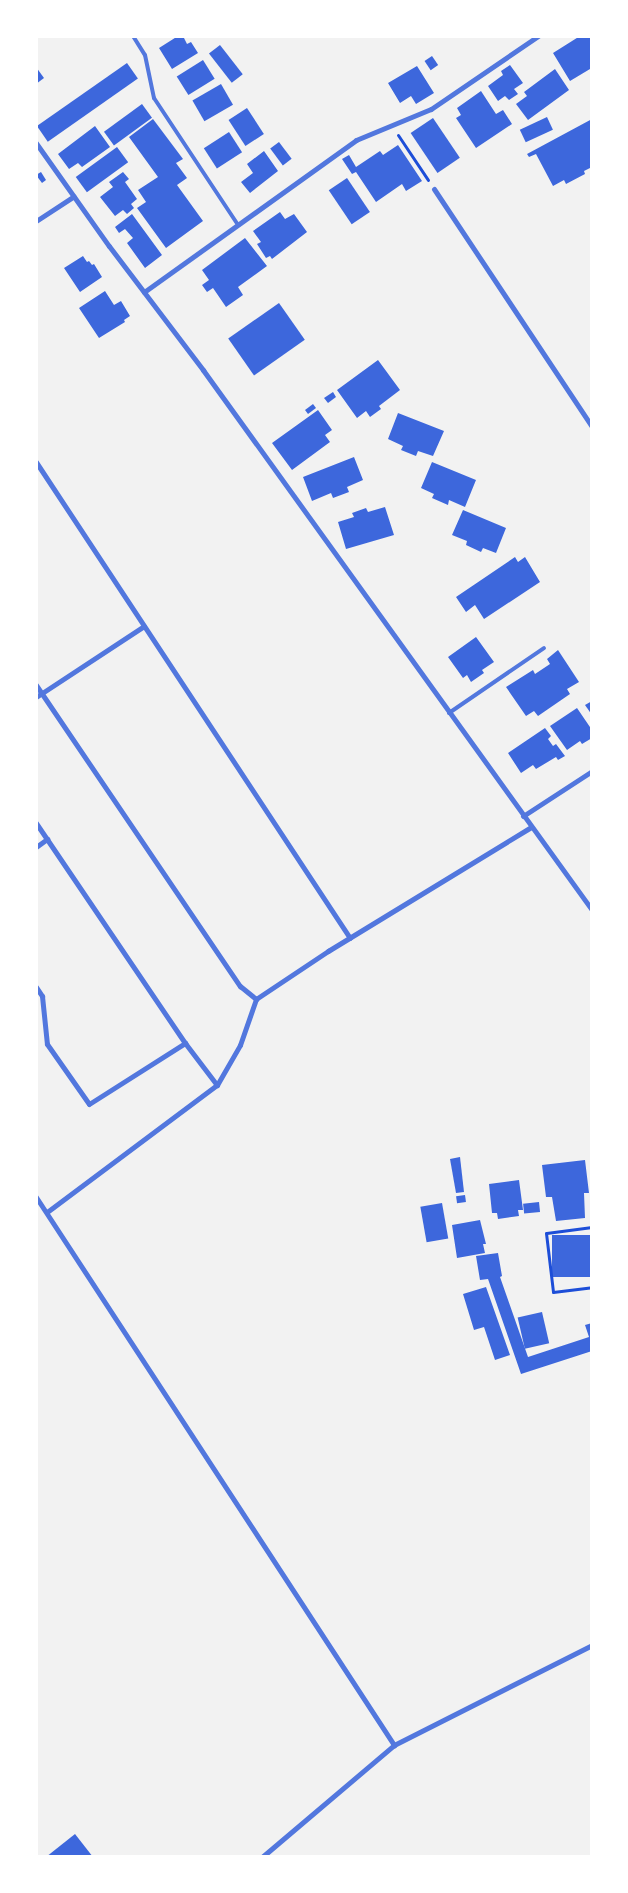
<!DOCTYPE html>
<html>
<head>
<meta charset="utf-8">
<style>
	body { margin:0 }
	#map { position:relative; width:628px; height:1893px; overflow:hidden; background:#f2f2f2; font-family:Signika,sans-serif }
	div>[style] { position:absolute }
	[style*='--x'] { left:calc(var(--x)*1px); top:calc(var(--y)*1px); width:calc(var(--w)*1px); rotate:calc(var(--a)*1deg) }
	.building>* { inset:0; background:#3d67dc; transform-origin:0 0 }
	.path>* { height:3px; margin:-1.5px; padding:0 1.5px; transform-origin:1.5px; border-radius:1.5px; background:#1d4ed8 }
	.service>* { height:4px; margin:-2px; padding:0 2px; transform-origin:2px; border-radius:2px; background:#5277de }
	.minor>* { height:5px; margin:-2.5px; padding:0 2.5px; transform-origin:2.5px; border-radius:2.5px; background:#5277de }
	span { translate:-50% -50%; white-space:nowrap; text-align:center; line-height:1.15; -webkit-text-stroke:5px #fff; paint-order:stroke }
	.frame { position:absolute; inset:0; border:38px solid #fff; pointer-events:none }
</style>
</head>
<body>
<div id="map">
	<div class="building">
		<div style="clip-path:polygon(178px 36px,183px 36px,187px 44px,191px 42px,198px 53px,172px 69px,159px 48px)"></div>
		<div style="clip-path:polygon(580px 36px,592px 36px,592px 71px,590px 69px,570px 81px,553px 53px)"></div>
		<div style="left:220px;top:45px;width:37px;height:14px;rotate:52deg"></div>
		<div style="left:432px;top:56px;width:11px;height:9px;rotate:56deg"></div>
		<div style="left:203px;top:60px;width:22px;height:31px;rotate:58deg"></div>
		<div style="left:127px;top:63px;width:19px;height:110px;rotate:55deg"></div>
		<div style="clip-path:polygon(510px 65px,523px 83px,514px 89px,518px 94px,509px 100px,505px 96px,498px 101px,488px 86px,503px 75px,501px 71px)"></div>
		<div style="clip-path:polygon(417px 66px,434px 93px,416px 104px,411px 96px,400px 103px,388px 83px)"></div>
		<div style="clip-path:polygon(36px 67px,44px 78px,36px 84px)"></div>
		<div style="clip-path:polygon(555px 69px,569px 90px,528px 120px,516px 104px,527px 96px,524px 92px)"></div>
		<div style="left:221px;top:84px;width:24px;height:33px;rotate:60deg"></div>
		<div style="clip-path:polygon(481px 91px,496px 114px,503px 110px,512px 124px,476px 148px,456px 118px,461px 115px,457px 108px)"></div>
		<div style="left:142px;top:104px;width:17px;height:47px;rotate:54deg"></div>
		<div style="left:247px;top:108px;width:31px;height:22px;rotate:57deg"></div>
		<div style="left:547px;top:117px;width:14px;height:30px;rotate:65deg"></div>
		<div style="left:433px;top:118px;width:48px;height:27px;rotate:56deg"></div>
		<div style="clip-path:polygon(153px 119px,183px 159px,176px 163px,187px 178px,177px 185px,203px 221px,166px 248px,137px 208px,146px 202px,138px 190px,158px 177px,129px 137px)"></div>
		<div style="clip-path:polygon(592px 119px,592px 167px,584px 171px,585px 174px,566px 184px,564px 180px,553px 186px,536px 154px,529px 157px,527px 154px)"></div>
		<div style="clip-path:polygon(95px 126px,110px 147px,82px 167px,78px 163px,69px 169px,58px 154px)"></div>
		<div style="left:229px;top:132px;width:24px;height:30px;rotate:57deg"></div>
		<div style="left:279px;top:142px;width:21px;height:11px;rotate:53deg"></div>
		<div style="clip-path:polygon(398px 145px,422px 181px,406px 191px,402px 184px,376px 202px,356px 172px,352px 174px,342px 159px,349px 155px,356px 167px,380px 151px,383px 155px)"></div>
		<div style="left:117px;top:147px;width:19px;height:51px;rotate:54deg"></div>
		<div style="clip-path:polygon(264px 151px,278px 171px,250px 193px,241px 182px,253px 173px,247px 164px)"></div>
		<div style="clip-path:polygon(41px 172px,46px 180px,42px 183px,36px 175px)"></div>
		<div style="clip-path:polygon(123px 172px,129px 179px,125px 182px,137px 199px,131px 204px,134px 208px,127px 214px,123px 210px,115px 216px,100px 197px,113px 187px,109px 182px)"></div>
		<div style="left:347px;top:178px;width:41px;height:22px;rotate:56deg"></div>
		<div style="clip-path:polygon(280px 212px,285px 219px,294px 214px,307px 232px,272px 259px,270px 256px,266px 258px,257px 244px,261px 242px,253px 231px)"></div>
		<div style="clip-path:polygon(132px 214px,162px 255px,145px 268px,127px 243px,133px 238px,125px 229px,119px 233px,115px 227px)"></div>
		<div style="clip-path:polygon(245px 238px,267px 266px,238px 287px,243px 295px,226px 307px,213px 288px,207px 292px,202px 285px,209px 280px,202px 270px)"></div>
		<div style="clip-path:polygon(83px 256px,87px 262px,89px 261px,92px 265px,94px 264px,102px 277px,80px 292px,64px 268px)"></div>
		<div style="clip-path:polygon(105px 291px,114px 305px,121px 301px,130px 316px,124px 320px,125px 322px,99px 338px,79px 308px)"></div>
		<div style="left:279px;top:303px;width:45px;height:62px;rotate:55deg"></div>
		<div style="clip-path:polygon(378px 360px,400px 390px,379px 406px,381px 409px,370px 417px,366px 411px,357px 418px,337px 390px)"></div>
		<div style="clip-path:polygon(333px 392px,336px 397px,328px 403px,324px 398px)"></div>
		<div style="left:313px;top:404px;width:5px;height:10px;rotate:53deg"></div>
		<div style="clip-path:polygon(318px 410px,332px 430px,325px 435px,330px 442px,292px 470px,272px 443px)"></div>
		<div style="clip-path:polygon(398px 413px,444px 431px,433px 456px,418px 451px,416px 456px,401px 450px,403px 446px,388px 439px)"></div>
		<div style="clip-path:polygon(354px 457px,363px 480px,347px 487px,349px 492px,333px 498px,331px 493px,312px 501px,303px 477px)"></div>
		<div style="clip-path:polygon(432px 462px,476px 480px,465px 507px,449px 500px,448px 505px,432px 498px,434px 494px,421px 488px)"></div>
		<div style="clip-path:polygon(385px 507px,394px 535px,346px 549px,338px 522px,354px 517px,352px 513px,366px 508px,368px 512px)"></div>
		<div style="clip-path:polygon(463px 510px,506px 528px,496px 553px,483px 548px,481px 552px,466px 545px,467px 541px,452px 535px)"></div>
		<div style="clip-path:polygon(515px 557px,518px 562px,525px 557px,540px 582px,484px 619px,475px 605px,466px 612px,456px 597px)"></div>
		<div style="clip-path:polygon(476px 637px,494px 662px,482px 670px,484px 673px,471px 682px,467px 675px,463px 678px,448px 657px)"></div>
		<div style="clip-path:polygon(558px 650px,579px 682px,567px 689px,570px 694px,538px 716px,534px 711px,526px 716px,506px 687px,533px 670px,535px 674px,550px 664px,547px 659px)"></div>
		<div style="clip-path:polygon(592px 701px,592px 715px,585px 705px)"></div>
		<div style="clip-path:polygon(577px 708px,592px 730px,592px 738px,582px 744px,580px 741px,567px 750px,550px 726px)"></div>
		<div style="clip-path:polygon(545px 728px,551px 736px,548px 739px,553px 746px,556px 744px,565px 756px,558px 760px,556px 757px,536px 769px,533px 765px,521px 773px,508px 753px)"></div>
		<div style="clip-path:polygon(460px 1157px,464px 1192px,456px 1193px,450px 1159px)"></div>
		<div style="clip-path:polygon(585px 1160px,589px 1193px,584px 1193px,585px 1218px,556px 1221px,552px 1197px,546px 1197px,542px 1165px)"></div>
		<div style="clip-path:polygon(519px 1180px,523px 1210px,518px 1210px,519px 1216px,498px 1219px,497px 1213px,492px 1213px,489px 1184px)"></div>
		<div style="left:465px;top:1195px;width:7px;height:9px;rotate:82deg"></div>
		<div style="left:539px;top:1202px;width:10px;height:16px;rotate:84deg"></div>
		<div style="left:442px;top:1203px;width:36px;height:22px;rotate:80deg"></div>
		<div style="clip-path:polygon(480px 1220px,486px 1244px,483px 1244px,485px 1253px,457px 1258px,452px 1225px)"></div>
		<div style="left:592px;top:1235px;width:42px;height:40px;rotate:90deg"></div>
		<div style="clip-path:polygon(498px 1253px,502px 1276px,500px 1277px,528px 1357px,589px 1337px,585px 1325px,592px 1323px,592px 1351px,521px 1374px,488px 1279px,480px 1280px,476px 1256px)"></div>
		<div style="clip-path:polygon(486px 1287px,510px 1355px,495px 1360px,484px 1327px,474px 1330px,463px 1294px)"></div>
		<div style="left:542px;top:1312px;width:32px;height:25px;rotate:77deg"></div>
		<div style="clip-path:polygon(75px 1834px,93px 1857px,46px 1857px)"></div>
	</div>
	<div class="path">
		<div style="--x:398;--y:135;--w:54;--a:56.3"></div>
		<div style="--x:592;--y:1227;--w:46;--a:172.6"></div>
		<div style="--x:546;--y:1233;--w:59;--a:83.2"></div>
		<div style="--x:553;--y:1292;--w:39;--a:-7"></div>
	</div>
	<div class="service">
		<div style="--x:133;--y:36;--w:22;--a:58"></div>
		<div style="--x:145;--y:55;--w:44;--a:78.2"></div>
		<div style="--x:154;--y:98;--w:152;--a:56.5"></div>
		<div style="--x:449;--y:713;--w:115;--a:-34.4"></div>
	</div>
	<div class="minor">
		<div style="--x:36;--y:143;--w:126;--a:54.7"></div>
		<div style="--x:109;--y:246;--w:156;--a:52.8"></div>
		<div style="--x:203;--y:370;--w:666;--a:54.23"></div>
		<div style="--x:434;--y:189;--w:286;--a:56.4"></div>
		<div style="--x:36;--y:221;--w:45;--a:-33.3"></div>
		<div style="--x:144;--y:292;--w:261;--a:-35.6"></div>
		<div style="--x:356;--y:140;--w:81;--a:-22.5"></div>
		<div style="--x:431;--y:109;--w:130;--a:-34.3"></div>
		<div style="--x:36;--y:462;--w:570;--a:56.59"></div>
		<div style="--x:36;--y:685;--w:364;--a:55.9"></div>
		<div style="--x:240;--y:986;--w:21;--a:39"></div>
		<div style="--x:36;--y:697;--w:129;--a:-33.3"></div>
		<div style="--x:523;--y:816;--w:82;--a:-33.1"></div>
		<div style="--x:36;--y:823;--w:266;--a:55.9"></div>
		<div style="--x:185;--y:1043;--w:53;--a:52.7"></div>
		<div style="--x:36;--y:847;--w:14;--a:-36"></div>
		<div style="--x:36;--y:987;--w:11;--a:56"></div>
		<div style="--x:42;--y:996;--w:48;--a:84.1"></div>
		<div style="--x:47;--y:1044;--w:73;--a:55"></div>
		<div style="--x:89;--y:1104;--w:114;--a:-32.4"></div>
		<div style="--x:36;--y:1197;--w:655;--a:56.84"></div>
		<div style="--x:47;--y:1212;--w:212;--a:-36.8"></div>
		<div style="--x:217;--y:1085;--w:46;--a:-60.1"></div>
		<div style="--x:240;--y:1045;--w:49;--a:-70.8"></div>
		<div style="--x:256;--y:999;--w:87;--a:-33.7"></div>
		<div style="--x:328;--y:951;--w:238;--a:-31.4"></div>
		<div style="--x:262;--y:1857;--w:173;--a:-40.3"></div>
		<div style="--x:394;--y:1745;--w:222;--a:-26.8"></div>
	</div>
	<div class="frame"></div>
</div>
</body>
</html>
